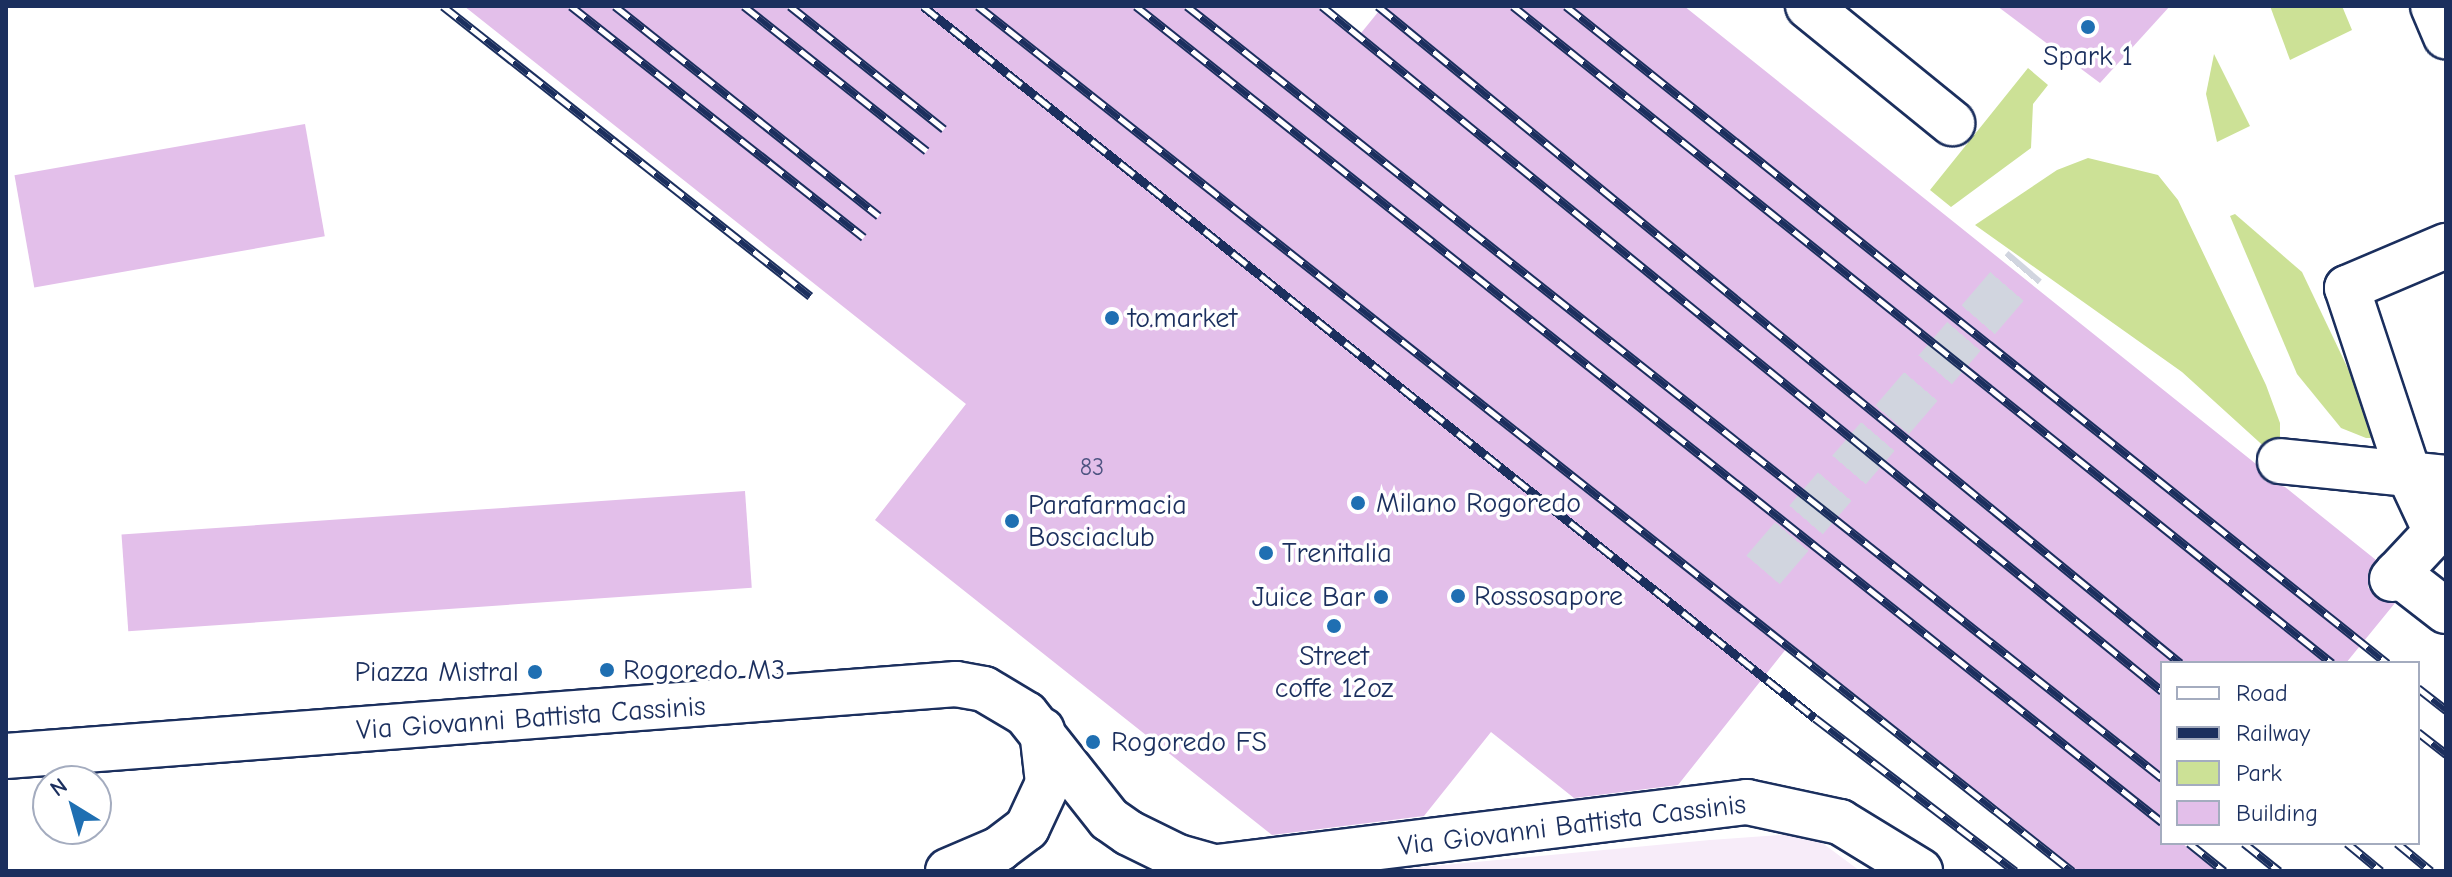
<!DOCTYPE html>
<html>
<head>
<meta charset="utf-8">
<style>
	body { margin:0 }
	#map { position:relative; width:2452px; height:877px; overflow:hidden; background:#fff; font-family:"Comic Neue",sans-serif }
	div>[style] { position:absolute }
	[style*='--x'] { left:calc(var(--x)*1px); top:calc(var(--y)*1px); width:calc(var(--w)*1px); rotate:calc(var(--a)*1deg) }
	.built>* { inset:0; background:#f7ecf9 }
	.green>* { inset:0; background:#cce196 }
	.building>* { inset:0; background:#e3bfea; transform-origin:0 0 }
	.minor-tunnel>* { height:44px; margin-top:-22px; transform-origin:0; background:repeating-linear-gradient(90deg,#d1d5df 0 44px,transparent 0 66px) }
	.roads { filter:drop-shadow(2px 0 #1b2f5e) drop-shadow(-2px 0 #1b2f5e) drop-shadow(0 2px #1b2f5e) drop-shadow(0 -2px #1b2f5e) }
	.minor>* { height:44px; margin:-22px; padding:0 22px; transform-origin:22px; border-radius:22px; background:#fff }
	.rail>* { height:9px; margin-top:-4.5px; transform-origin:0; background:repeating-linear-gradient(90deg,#fff 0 18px,#1b2f5e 0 36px); box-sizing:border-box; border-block:2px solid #1b2f5e }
	.dots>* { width:22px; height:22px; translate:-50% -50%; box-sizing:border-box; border:4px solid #fff; border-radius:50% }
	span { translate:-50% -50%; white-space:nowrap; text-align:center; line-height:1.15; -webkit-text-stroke:7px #fff; paint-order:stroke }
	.number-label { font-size:24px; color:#4d5381 }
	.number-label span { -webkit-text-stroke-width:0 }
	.poi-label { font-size:28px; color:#1b2f5e }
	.left { translate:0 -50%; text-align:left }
	.right { translate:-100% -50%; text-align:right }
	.street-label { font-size:28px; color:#1b2f5e }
	.frame { position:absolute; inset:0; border:8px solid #1b2f5e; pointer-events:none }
	.legend { position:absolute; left:2160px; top:661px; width:260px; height:184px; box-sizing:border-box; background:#fff; border:2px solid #a4acbf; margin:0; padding:10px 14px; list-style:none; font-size:24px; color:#1b2f5e }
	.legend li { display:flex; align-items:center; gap:16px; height:40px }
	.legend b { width:40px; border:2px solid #a4acbf }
	.north { position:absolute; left:32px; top:765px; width:80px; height:80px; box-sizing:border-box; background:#fff; border:2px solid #a4acbf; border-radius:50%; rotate:323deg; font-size:22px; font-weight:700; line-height:32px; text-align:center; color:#1b2f5e }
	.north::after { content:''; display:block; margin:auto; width:28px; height:36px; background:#1f6fb2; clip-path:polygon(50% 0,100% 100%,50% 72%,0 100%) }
</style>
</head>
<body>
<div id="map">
	<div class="built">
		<div style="clip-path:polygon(1809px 833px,1860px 871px,1381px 871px,1710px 840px)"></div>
	</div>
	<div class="green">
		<div style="clip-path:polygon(2270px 6px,2342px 6px,2352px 30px,2290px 60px)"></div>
		<div style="clip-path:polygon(2214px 54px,2250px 126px,2217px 142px,2206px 94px)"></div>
		<div style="clip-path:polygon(2028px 68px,2048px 85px,2033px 104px,2031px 148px,1951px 207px,1930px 190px)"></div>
		<div style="clip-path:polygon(2088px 158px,2158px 175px,2178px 200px,2266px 385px,2280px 423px,2280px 461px,2182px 372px,1975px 225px,2057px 170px)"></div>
		<div style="clip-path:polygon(2235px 214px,2302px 272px,2381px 438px,2366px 438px,2341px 428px,2297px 374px,2230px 216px)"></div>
	</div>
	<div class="building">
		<div style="clip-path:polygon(464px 6px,1317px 6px,1357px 38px,1383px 6px,1684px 6px,2256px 464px,2265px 481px,2285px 487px,2376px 560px,2368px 573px,2368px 587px,2376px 598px,2395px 603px,2346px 663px,2162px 663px,2162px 843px,2182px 843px,2217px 871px,2076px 871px,1790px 644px,1678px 785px,1574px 798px,1491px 732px,1424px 816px,1272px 835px,875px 520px,966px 404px)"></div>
		<div style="clip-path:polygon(1997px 6px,2170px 6px,2100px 83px)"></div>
		<div style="left:305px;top:124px;width:114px;height:295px;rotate:80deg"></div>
		<div style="left:745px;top:491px;width:97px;height:625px;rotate:86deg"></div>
	</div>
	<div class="minor-tunnel">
		<div style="--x:1763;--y:570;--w:402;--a:-49.3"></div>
	</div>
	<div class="roads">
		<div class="minor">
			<div style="--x:1808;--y:6;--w:186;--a:39.1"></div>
			<div style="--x:2433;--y:6;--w:33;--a:67"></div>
			<div style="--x:2280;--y:461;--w:167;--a:5.8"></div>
			<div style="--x:2397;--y:573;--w:62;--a:37.8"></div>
			<div style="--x:2392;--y:579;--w:64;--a:-46.9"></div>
			<div style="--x:2436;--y:532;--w:66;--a:-115"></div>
			<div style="--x:2408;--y:472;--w:194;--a:-108.3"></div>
			<div style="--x:2347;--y:288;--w:108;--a:-23"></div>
			<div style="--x:6;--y:756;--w:953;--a:-4.33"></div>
			<div style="--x:956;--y:684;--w:28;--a:10"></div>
			<div style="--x:984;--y:689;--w:49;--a:30.8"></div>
			<div style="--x:1026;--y:714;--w:134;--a:51.7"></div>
			<div style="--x:1109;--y:819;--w:24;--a:35"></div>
			<div style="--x:1129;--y:833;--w:55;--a:26.1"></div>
			<div style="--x:1178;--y:857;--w:45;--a:15.6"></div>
			<div style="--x:1193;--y:870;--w:558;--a:-7"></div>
			<div style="--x:1747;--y:802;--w:95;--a:12.1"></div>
			<div style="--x:1840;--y:822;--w:94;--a:31.5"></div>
			<div style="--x:948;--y:871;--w:56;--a:-23.3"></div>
			<div style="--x:999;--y:849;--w:35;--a:-37"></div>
			<div style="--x:1027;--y:828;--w:50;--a:-65"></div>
			<div style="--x:1048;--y:783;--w:53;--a:-96.5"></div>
		</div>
	</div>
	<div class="rail">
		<div style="--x:443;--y:6;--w:468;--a:38.3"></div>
		<div style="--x:571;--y:6;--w:373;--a:38.3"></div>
		<div style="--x:615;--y:6;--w:337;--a:38.5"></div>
		<div style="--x:744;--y:6;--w:233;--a:38.4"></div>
		<div style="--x:790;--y:6;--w:197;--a:38.6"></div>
		<div style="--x:923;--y:6;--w:1141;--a:38.6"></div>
		<div style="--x:1815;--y:718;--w:252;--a:37.4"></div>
		<div style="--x:978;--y:6;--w:1395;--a:38.33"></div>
		<div style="--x:1136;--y:6;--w:1311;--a:38.5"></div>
		<div style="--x:1187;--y:6;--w:1244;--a:38.37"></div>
		<div style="--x:1322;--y:6;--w:1084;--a:39.2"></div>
		<div style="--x:1378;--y:6;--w:1037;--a:39.32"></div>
		<div style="--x:1513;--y:6;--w:1050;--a:38.74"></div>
		<div style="--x:1566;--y:6;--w:1052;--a:38.67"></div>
		<div style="--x:2418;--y:688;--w:36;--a:38"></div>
		<div style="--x:2418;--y:732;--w:36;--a:38"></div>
		<div style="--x:2189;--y:843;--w:45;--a:38.7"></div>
		<div style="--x:2244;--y:843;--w:45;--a:38.7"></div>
		<div style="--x:2347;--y:843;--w:44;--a:39.5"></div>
		<div style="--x:2397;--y:843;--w:44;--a:39.5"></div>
	</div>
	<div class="dots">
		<div style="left:2088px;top:27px;background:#1f6fb2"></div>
		<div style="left:1112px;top:318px;background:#1f6fb2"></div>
		<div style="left:1358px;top:503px;background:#1f6fb2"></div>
		<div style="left:1012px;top:521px;background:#1f6fb2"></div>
		<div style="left:1266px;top:553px;background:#1f6fb2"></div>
		<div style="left:1458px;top:596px;background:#1f6fb2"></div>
		<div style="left:1381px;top:597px;background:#1f6fb2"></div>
		<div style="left:1334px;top:626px;background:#1f6fb2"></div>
		<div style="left:607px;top:670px;background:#1f6fb2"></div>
		<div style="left:535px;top:672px;background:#1f6fb2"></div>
		<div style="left:1093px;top:742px;background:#1f6fb2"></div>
	</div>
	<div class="number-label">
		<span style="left:1092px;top:468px">83</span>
	</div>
	<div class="poi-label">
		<span style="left:2088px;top:56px">Spark 1</span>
		<span class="left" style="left:1128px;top:318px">to.market</span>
		<span class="left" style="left:1376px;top:503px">Milano Rogoredo</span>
		<span class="left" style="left:1028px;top:521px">Parafarmacia<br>Bosciaclub</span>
		<span class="left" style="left:1282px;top:553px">Trenitalia</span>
		<span class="left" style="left:1474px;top:596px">Rossosapore</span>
		<span class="right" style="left:1365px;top:597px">Juice Bar</span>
		<span style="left:1334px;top:672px">Street<br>coffe 12oz</span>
		<span class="left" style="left:623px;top:670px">Rogoredo M3</span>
		<span class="right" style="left:519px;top:672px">Piazza Mistral</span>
		<span class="left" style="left:1111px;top:742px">Rogoredo FS</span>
	</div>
	<div class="street-label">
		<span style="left:531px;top:718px;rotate:-4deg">Via Giovanni Battista Cassinis</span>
		<span style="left:1572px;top:825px;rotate:-7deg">Via Giovanni Battista Cassinis</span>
	</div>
	<div class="frame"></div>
	<ul class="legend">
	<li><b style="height:10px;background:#fff"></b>Road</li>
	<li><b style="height:10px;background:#1b2f5e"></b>Railway</li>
	<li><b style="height:22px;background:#cce196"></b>Park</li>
	<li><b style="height:22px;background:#e3bfea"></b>Building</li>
	</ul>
	<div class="north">N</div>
</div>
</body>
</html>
